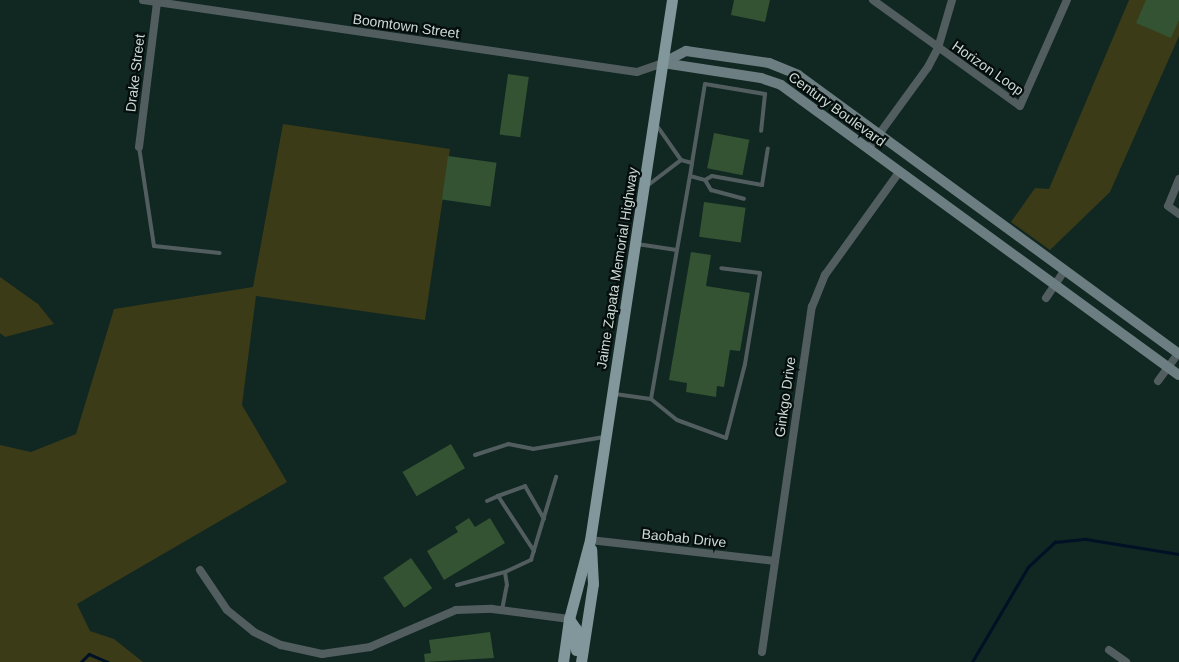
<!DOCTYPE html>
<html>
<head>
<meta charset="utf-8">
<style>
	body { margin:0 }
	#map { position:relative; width:1179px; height:662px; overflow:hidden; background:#112722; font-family:Arial,sans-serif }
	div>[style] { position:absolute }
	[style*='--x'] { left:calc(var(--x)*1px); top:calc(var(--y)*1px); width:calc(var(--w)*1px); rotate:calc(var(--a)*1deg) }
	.green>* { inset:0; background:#3b3b18 }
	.stream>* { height:2.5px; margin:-1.25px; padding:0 1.25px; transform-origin:1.25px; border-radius:1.25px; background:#001125 }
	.building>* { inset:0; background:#335332; transform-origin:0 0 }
	.lane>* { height:4px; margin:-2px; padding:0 2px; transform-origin:2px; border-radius:2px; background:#525d5f }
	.street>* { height:8px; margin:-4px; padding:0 4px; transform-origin:4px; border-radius:4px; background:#525d5f }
	.secondary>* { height:10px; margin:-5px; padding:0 5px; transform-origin:5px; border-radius:5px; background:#6c7e81 }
	.primary>* { height:11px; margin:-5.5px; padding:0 5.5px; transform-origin:5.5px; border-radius:5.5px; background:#81979c }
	span { translate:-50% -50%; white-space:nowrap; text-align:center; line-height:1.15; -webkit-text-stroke:4.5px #050e0c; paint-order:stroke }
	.street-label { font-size:14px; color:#ccdad6 }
</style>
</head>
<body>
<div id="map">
	<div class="green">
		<div style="clip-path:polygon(1129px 0,1179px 0,1179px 36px,1110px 192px,1050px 250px,1011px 222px,1035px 188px,1049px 189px)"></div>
		<div style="clip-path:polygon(283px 124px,450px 149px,425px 320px,256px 296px,242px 405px,287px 482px,77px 604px,90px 631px,114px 639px,143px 662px,0 662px,0 445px,31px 452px,76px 434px,114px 309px,253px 287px)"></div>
		<div style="clip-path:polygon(0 277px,38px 304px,54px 324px,5px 337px,0 333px)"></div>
	</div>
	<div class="stream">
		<div style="--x:81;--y:662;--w:11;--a:-45"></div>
		<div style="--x:89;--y:654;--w:21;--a:23"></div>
		<div style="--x:972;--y:662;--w:110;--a:-59.5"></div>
		<div style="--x:1028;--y:567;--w:37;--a:-43"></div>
		<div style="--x:1055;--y:542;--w:31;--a:-6"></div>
		<div style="--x:1086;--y:539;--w:94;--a:9.2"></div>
	</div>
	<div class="building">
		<div style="clip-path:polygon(734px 0,770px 0,765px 22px,731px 15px)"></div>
		<div style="clip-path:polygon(1146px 0,1179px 0,1179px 20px,1171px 38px,1136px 23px)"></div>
		<div style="left:508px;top:74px;width:21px;height:61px;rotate:8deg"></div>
		<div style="left:714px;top:133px;width:36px;height:36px;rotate:11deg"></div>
		<div style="left:448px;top:156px;width:49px;height:44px;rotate:8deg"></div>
		<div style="left:704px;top:202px;width:42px;height:35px;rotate:8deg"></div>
		<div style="clip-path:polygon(691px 252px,711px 255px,706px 286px,750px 293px,740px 351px,730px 350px,724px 387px,717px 386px,716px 397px,686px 392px,687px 383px,669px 380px)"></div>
		<div style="left:451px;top:444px;width:28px;height:56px;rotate:60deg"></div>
		<div style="clip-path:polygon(469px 518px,475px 527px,490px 518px,505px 543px,444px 580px,427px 551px,458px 532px,455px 527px)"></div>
		<div style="left:411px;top:558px;width:37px;height:34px;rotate:55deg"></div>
		<div style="clip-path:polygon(490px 632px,494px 658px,425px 662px,424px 654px,431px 653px,429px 640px)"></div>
	</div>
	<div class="lane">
		<div style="--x:139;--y:147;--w:100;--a:81.4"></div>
		<div style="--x:154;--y:246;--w:66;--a:6.1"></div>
		<div style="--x:692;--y:163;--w:80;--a:-80.7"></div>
		<div style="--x:705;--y:84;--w:61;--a:9.5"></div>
		<div style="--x:765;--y:94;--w:37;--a:96"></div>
		<div style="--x:690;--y:176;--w:16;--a:15"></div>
		<div style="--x:705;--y:180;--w:12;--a:59"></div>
		<div style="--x:711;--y:190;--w:34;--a:15"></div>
		<div style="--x:705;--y:180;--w:8;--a:-30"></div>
		<div style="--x:712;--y:176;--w:51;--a:10.2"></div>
		<div style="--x:762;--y:185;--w:37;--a:-81"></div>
		<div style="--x:647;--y:186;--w:43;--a:-37.4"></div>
		<div style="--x:637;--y:244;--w:40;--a:8.5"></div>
		<div style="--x:615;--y:394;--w:36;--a:8"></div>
		<div style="--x:651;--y:399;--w:226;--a:-80.1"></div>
		<div style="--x:690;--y:176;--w:13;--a:-81"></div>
		<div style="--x:692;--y:163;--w:11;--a:-165"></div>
		<div style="--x:681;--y:160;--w:45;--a:-125.1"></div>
		<div style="--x:651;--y:399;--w:33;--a:39"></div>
		<div style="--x:677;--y:420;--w:52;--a:20.2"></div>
		<div style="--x:726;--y:438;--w:76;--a:-75.6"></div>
		<div style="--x:745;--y:364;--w:92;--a:-80.6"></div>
		<div style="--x:760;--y:273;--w:39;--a:-173"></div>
		<div style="--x:475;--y:455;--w:35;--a:-18"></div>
		<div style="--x:508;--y:444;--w:25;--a:11"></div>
		<div style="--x:533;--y:449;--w:72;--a:-9.6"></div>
		<div style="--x:487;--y:501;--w:12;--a:-24"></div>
		<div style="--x:534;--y:551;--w:66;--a:-123.2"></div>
		<div style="--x:498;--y:496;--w:29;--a:-20"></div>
		<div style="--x:525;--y:486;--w:38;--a:60"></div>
		<div style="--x:457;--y:585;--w:50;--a:-15.2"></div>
		<div style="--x:502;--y:610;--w:25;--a:-79"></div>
		<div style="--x:507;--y:585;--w:13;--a:-99"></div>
		<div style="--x:505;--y:572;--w:29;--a:-25"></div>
		<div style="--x:531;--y:560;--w:87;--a:-73.2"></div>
	</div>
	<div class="street">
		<div style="--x:143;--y:0;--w:499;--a:8.3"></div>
		<div style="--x:637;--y:72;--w:28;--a:-19"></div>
		<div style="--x:873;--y:0;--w:181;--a:35.8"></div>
		<div style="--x:1020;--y:106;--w:116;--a:-66.1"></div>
		<div style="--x:139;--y:147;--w:146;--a:-82.9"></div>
		<div style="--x:869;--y:148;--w:100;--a:-53.9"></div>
		<div style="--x:928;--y:67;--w:21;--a:-62"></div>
		<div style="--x:938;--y:48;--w:50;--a:-73.7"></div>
		<div style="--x:1179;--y:179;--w:29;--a:112"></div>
		<div style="--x:1168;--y:206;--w:14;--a:36"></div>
		<div style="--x:1046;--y:298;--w:34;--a:-56"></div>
		<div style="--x:1158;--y:381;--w:34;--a:-54"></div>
		<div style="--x:590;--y:540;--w:186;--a:6.5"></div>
		<div style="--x:200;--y:570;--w:48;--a:56"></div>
		<div style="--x:227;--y:610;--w:35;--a:39"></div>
		<div style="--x:254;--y:632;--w:30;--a:26"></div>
		<div style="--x:281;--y:645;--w:42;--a:12.4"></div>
		<div style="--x:322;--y:654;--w:49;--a:-8.3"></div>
		<div style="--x:370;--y:647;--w:94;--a:-23.3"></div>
		<div style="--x:456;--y:610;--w:36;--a:-2"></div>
		<div style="--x:492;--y:609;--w:78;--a:7.4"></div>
		<div style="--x:1109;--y:650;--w:21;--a:35"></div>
		<div style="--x:762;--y:652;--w:349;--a:-81.8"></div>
		<div style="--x:812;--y:307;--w:35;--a:-68"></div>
		<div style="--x:825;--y:275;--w:128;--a:-54.2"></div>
	</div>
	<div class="secondary">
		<div style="--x:663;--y:63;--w:26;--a:-28"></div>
		<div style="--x:686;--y:51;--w:84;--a:8.2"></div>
		<div style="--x:769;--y:63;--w:31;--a:22"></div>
		<div style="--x:798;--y:75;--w:472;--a:36.2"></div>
		<div style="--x:663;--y:63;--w:99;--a:8.7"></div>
		<div style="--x:761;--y:78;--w:21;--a:19"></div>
		<div style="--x:781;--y:85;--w:492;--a:36.1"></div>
	</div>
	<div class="primary">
		<div style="--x:569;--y:619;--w:12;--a:55"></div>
		<div style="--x:576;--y:629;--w:21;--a:90"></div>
		<div style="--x:563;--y:662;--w:43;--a:-82.1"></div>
		<div style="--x:569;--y:619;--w:82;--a:-75.1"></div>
		<div style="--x:590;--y:540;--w:546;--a:-81.37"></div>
		<div style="--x:581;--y:662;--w:79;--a:-81.3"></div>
		<div style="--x:593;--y:584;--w:35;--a:-93"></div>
	</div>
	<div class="street-label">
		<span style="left:406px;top:26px;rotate:8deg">Boomtown Street</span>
		<span style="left:988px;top:68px;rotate:35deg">Horizon Loop</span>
		<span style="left:135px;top:73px;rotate:-83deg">Drake Street</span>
		<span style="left:837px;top:109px;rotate:36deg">Century Boulevard</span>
		<span style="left:617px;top:268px;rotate:-81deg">Jaime Zapata Memorial Highway</span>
		<span style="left:785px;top:397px;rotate:-82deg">Ginkgo Drive</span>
		<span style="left:684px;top:538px;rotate:6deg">Baobab Drive</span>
	</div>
</div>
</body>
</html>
